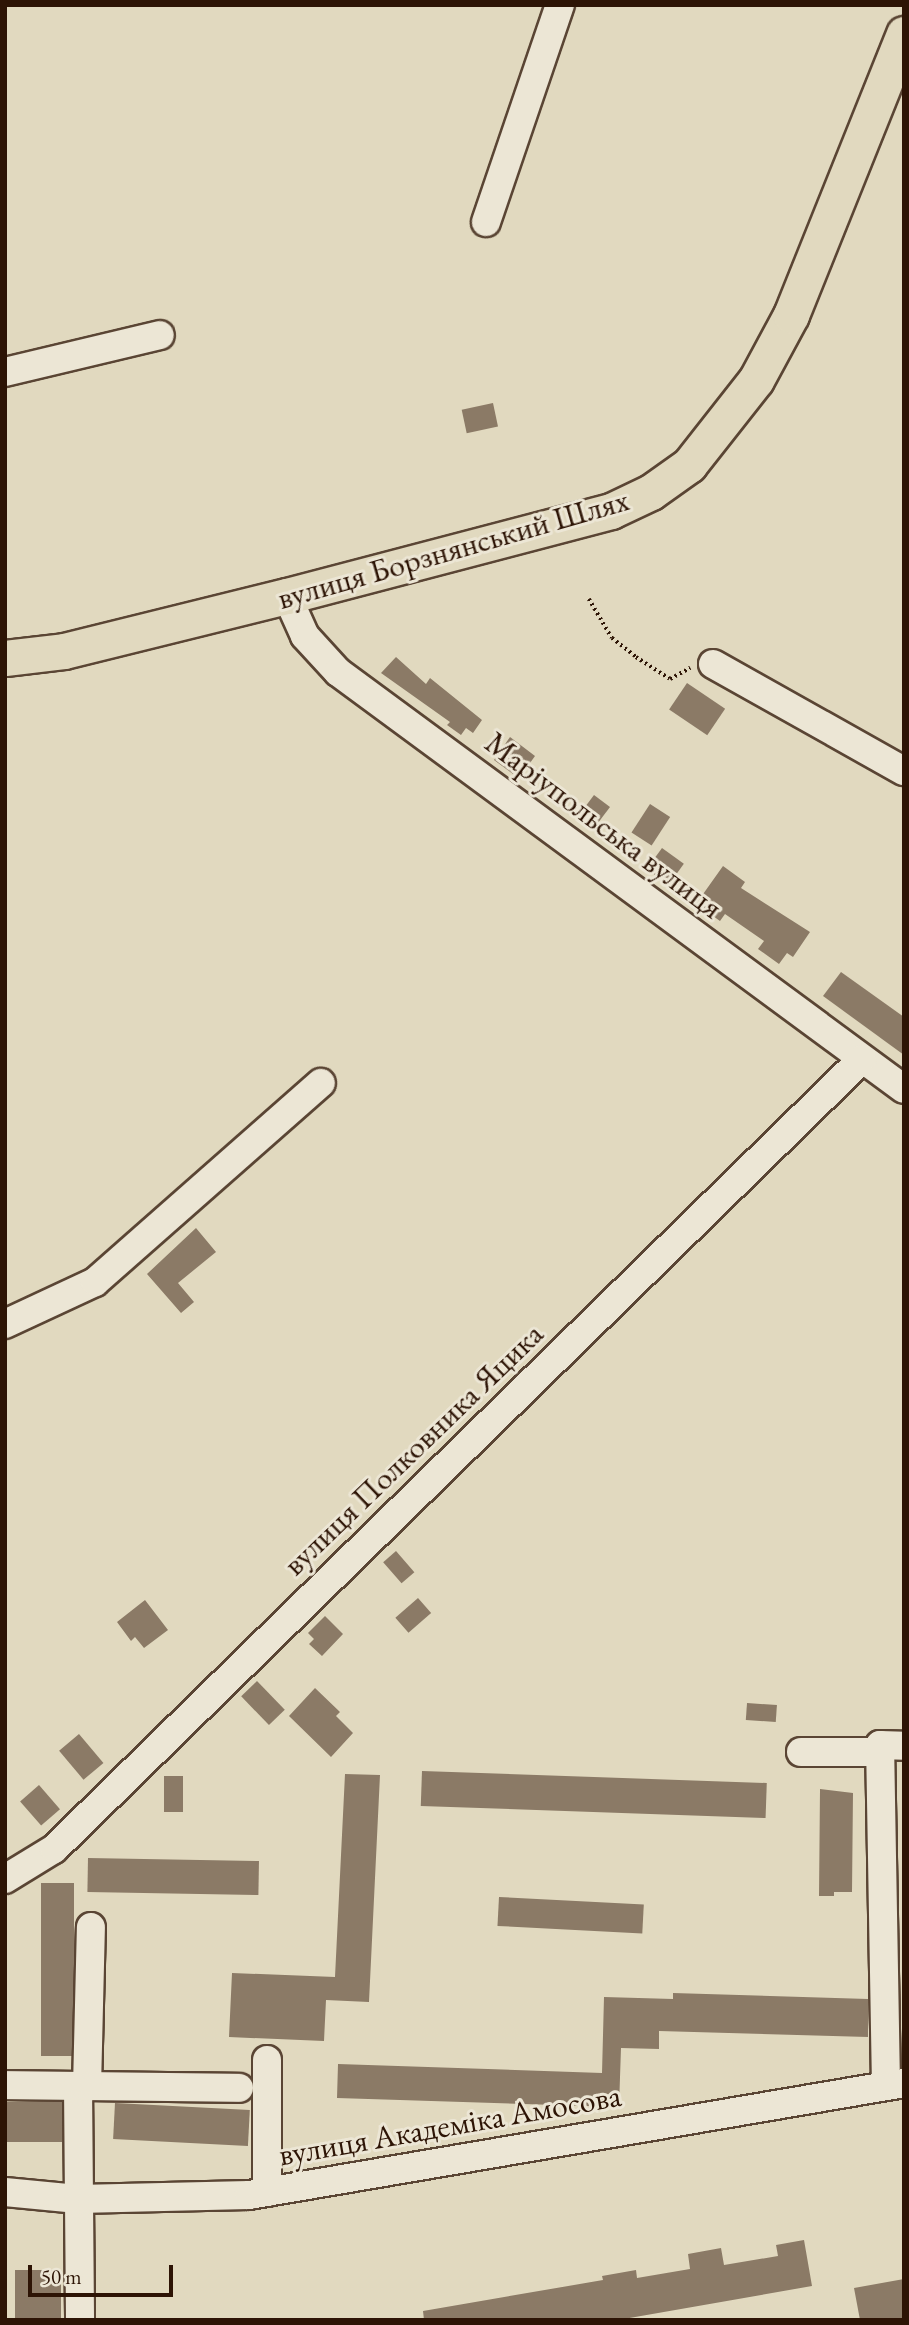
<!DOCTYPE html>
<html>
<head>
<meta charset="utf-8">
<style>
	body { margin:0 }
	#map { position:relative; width:909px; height:2325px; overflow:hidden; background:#e1d9bf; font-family:"EB Garamond",serif }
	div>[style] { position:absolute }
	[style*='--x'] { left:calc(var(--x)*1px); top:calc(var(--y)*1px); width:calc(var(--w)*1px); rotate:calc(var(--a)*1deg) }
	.building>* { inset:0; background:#8b7a66; transform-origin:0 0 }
	.path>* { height:3.5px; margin-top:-1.75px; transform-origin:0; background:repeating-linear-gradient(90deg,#2d1405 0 2px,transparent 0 5.5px) }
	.roads { filter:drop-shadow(2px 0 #5a4534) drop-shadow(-2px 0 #5a4534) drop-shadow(0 2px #5a4534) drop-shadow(0 -2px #5a4534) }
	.minor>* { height:28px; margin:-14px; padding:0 14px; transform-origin:14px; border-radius:14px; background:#ece6d5 }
	.major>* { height:35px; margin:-17.5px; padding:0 17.5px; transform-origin:17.5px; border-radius:17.5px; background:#e1d9bf }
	span { translate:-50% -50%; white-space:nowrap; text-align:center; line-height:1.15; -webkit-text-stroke:6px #ece6d5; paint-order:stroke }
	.street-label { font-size:32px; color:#2d1405 }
	.frame { position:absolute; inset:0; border:7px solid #2d1405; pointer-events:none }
	.scale { position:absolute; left:28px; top:2265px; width:145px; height:32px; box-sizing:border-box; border:4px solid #2d1405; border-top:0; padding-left:9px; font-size:21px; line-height:24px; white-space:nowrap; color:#2d1405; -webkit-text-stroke:5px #ece6d5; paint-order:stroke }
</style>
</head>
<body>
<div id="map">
	<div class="building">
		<div style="left:493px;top:403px;width:24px;height:32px;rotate:78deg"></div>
		<div style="clip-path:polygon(396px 657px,426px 684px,430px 678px,482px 720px,473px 733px,466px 728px,461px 735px,447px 725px,450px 722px,381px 673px)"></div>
		<div style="left:687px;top:683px;width:46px;height:32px;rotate:34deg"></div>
		<div style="clip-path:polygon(510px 737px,535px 756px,525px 770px,519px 765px,513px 774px,494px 760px)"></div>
		<div style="left:594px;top:795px;width:20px;height:29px;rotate:37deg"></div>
		<div style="left:650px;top:804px;width:24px;height:34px;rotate:33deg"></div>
		<div style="left:662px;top:848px;width:27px;height:26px;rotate:36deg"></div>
		<div style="clip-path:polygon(723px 866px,745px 882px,741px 888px,810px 932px,793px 957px,787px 953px,779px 964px,758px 949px,764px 941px,725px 914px,720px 921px,696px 904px)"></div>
		<div style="clip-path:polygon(841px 972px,904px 1017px,904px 1055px,823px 996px)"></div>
		<div style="clip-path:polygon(196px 1228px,216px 1252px,178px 1283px,194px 1302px,181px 1313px,147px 1274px)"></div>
		<div style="left:396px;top:1551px;width:28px;height:17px;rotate:49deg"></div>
		<div style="left:418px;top:1598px;width:20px;height:30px;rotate:49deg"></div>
		<div style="clip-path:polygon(145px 1600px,168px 1630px,144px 1648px,135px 1637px,131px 1641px,117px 1622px)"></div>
		<div style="clip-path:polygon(325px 1616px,343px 1634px,322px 1656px,309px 1644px,314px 1639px,308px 1633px)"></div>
		<div style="left:257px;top:1681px;width:40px;height:22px;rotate:46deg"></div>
		<div style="clip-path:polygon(315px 1688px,340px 1712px,336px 1716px,353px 1733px,331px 1757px,289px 1716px)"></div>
		<div style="left:747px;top:1703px;width:30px;height:17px;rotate:4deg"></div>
		<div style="left:79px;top:1734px;width:38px;height:26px;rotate:50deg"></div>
		<div style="left:422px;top:1771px;width:345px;height:35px;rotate:2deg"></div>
		<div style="clip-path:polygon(345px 1774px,380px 1775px,369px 2002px,326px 2000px,324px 2041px,229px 2037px,232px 1973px,335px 1977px)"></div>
		<div style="left:164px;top:1776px;width:19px;height:36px"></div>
		<div style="left:39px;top:1785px;width:32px;height:25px;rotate:49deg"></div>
		<div style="clip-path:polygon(820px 1789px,853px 1793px,852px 1892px,834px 1892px,834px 1896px,819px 1896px)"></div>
		<div style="left:88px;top:1858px;width:171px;height:34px;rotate:1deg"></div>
		<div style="left:41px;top:1883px;width:33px;height:173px"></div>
		<div style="left:499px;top:1897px;width:145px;height:29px;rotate:3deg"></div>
		<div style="clip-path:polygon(673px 1993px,868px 1999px,868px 2037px,659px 2031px,659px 2049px,621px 2048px,619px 2107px,337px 2098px,338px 2064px,602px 2073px,604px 1997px,673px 1999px)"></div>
		<div style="left:5px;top:2102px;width:57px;height:40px"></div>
		<div style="left:115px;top:2103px;width:135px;height:36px;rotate:3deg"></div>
		<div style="clip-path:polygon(804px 2240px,812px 2286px,618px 2320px,424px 2320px,423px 2311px,603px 2280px,602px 2276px,636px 2270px,637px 2278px,690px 2269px,688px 2254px,721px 2248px,724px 2265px,778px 2256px,776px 2245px)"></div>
		<div style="left:15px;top:2270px;width:46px;height:50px"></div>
		<div style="clip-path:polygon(904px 2279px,904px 2320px,860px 2320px,854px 2288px)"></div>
	</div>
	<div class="path">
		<div style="--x:589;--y:599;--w:45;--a:59.5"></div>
		<div style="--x:612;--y:638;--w:31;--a:38"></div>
		<div style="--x:636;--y:657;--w:40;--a:32.9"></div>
		<div style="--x:670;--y:679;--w:23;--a:-29"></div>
	</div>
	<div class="roads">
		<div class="minor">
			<div style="--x:486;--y:222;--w:229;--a:-71.2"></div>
			<div style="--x:5;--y:372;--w:159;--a:-13.4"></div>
			<div style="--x:287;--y:596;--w:44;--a:65.8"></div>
			<div style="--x:305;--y:636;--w:49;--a:47.5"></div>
			<div style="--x:338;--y:672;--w:703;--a:36.38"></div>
			<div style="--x:713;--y:664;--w:219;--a:29.3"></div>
			<div style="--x:5;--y:1324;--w:99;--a:-25"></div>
			<div style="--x:95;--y:1282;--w:301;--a:-41.4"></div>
			<div style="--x:801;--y:1752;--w:79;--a:0"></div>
			<div style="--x:5;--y:1879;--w:57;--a:-31.5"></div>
			<div style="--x:54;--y:1849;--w:1130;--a:-44.35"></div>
			<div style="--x:267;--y:2060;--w:132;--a:90"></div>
			<div style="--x:5;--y:2085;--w:234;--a:0.7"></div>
			<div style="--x:78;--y:2086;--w:234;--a:89.5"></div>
			<div style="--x:886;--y:2086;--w:341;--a:-91"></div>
			<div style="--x:880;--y:1745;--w:24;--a:2"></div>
			<div style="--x:87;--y:2087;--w:160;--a:-88.6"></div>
			<div style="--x:5;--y:2192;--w:73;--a:5.5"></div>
			<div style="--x:78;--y:2199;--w:171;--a:-1.3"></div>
			<div style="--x:249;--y:2195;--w:665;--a:-9.7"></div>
		</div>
		<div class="major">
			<div style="--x:5;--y:658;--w:59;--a:-6.8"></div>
			<div style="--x:64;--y:651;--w:230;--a:-13.9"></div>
			<div style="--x:287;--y:596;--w:335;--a:-14.7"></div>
			<div style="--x:611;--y:511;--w:44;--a:-25.4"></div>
			<div style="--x:651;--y:492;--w:47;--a:-35.4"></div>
			<div style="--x:689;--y:465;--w:108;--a:-51.8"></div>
			<div style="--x:756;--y:380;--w:74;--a:-61.7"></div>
			<div style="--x:791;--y:315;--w:303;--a:-68.1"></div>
		</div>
	</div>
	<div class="street-label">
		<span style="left:453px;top:549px;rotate:-16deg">вулиця Борзнянський Шлях</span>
		<span style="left:604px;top:825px;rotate:37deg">Маріупольська вулиця</span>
		<span style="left:413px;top:1449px;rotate:-44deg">вулиця Полковника Яцика</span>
		<span style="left:450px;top:2125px;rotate:-10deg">вулиця Академіка Амосова</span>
	</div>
	<div class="frame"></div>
	<div class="scale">50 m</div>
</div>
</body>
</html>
